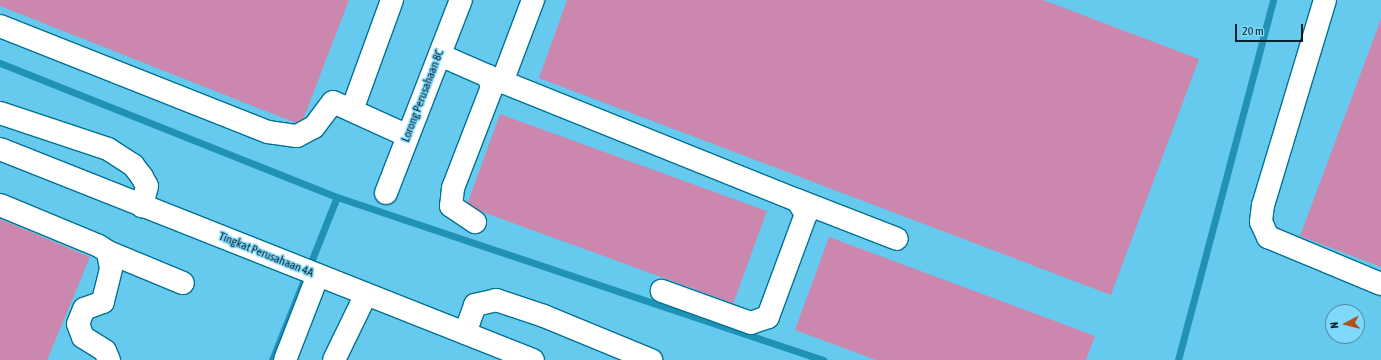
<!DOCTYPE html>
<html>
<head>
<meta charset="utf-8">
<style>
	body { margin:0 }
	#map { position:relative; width:1381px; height:360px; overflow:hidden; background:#7fd7fa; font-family:"Asap Condensed",sans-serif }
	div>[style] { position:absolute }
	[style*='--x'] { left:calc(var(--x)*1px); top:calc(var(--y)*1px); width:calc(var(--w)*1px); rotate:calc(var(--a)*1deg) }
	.built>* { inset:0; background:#66caef }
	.stream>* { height:7px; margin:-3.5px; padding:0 3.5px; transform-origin:3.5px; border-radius:3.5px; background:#2092b5 }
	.building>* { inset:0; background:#cc87ae; transform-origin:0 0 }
	.roads { filter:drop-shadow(1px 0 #007291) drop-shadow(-1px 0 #007291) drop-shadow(0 1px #007291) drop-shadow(0 -1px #007291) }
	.minor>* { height:22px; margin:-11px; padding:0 11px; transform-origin:11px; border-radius:11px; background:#fff }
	span { translate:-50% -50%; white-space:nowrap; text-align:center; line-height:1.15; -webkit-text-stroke:3px #7fd7fa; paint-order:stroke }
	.street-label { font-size:12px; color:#04212b }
	.north { position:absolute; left:1325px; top:304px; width:40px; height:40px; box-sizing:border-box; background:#7fd7fa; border:1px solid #4e8ea7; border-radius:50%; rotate:263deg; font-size:11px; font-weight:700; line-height:16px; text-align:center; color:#04212b }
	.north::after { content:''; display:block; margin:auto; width:14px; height:18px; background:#b24f17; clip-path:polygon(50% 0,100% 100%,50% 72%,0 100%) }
	.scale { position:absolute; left:1235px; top:24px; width:68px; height:18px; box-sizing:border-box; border:2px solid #04212b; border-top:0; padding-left:5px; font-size:12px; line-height:14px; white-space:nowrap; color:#04212b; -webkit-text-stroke:3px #7fd7fa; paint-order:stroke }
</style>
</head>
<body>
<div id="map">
	<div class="built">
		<div style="clip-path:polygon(evenodd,0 0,1381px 0,1381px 360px,0 360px,0 0,1333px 312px,1357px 312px,1357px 336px,1333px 336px,1333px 312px)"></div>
	</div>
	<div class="stream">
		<div style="--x:0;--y:63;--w:363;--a:21.7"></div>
		<div style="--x:337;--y:197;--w:513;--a:18.54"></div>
		<div style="--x:272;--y:360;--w:175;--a:-68.3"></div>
		<div style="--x:1178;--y:360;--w:372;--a:-75.2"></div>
	</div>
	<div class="building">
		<div style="clip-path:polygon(0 0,349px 0,301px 125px,0 6px)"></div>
		<div style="clip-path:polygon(567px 0,1043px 0,1199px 59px,1111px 295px,539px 78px)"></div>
		<div style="clip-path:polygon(1381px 19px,1381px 267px,1300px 236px)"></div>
		<div style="left:500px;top:114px;width:284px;height:98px;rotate:20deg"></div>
		<div style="clip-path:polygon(0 219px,90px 257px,47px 360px,0 360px)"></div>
		<div style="clip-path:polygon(829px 237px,1095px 336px,1086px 360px,876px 360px,795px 330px)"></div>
	</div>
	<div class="roads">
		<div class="minor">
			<div style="--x:1325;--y:0;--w:214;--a:106.8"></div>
			<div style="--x:1263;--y:205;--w:17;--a:97"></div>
			<div style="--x:1261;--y:222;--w:17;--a:65"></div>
			<div style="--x:1268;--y:237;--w:122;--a:22.6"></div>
			<div style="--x:0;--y:26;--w:288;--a:21.6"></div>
			<div style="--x:268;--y:132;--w:29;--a:8"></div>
			<div style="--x:297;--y:136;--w:19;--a:-28"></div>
			<div style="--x:314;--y:127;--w:31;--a:-53"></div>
			<div style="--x:333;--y:102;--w:82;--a:24.4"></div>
			<div style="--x:440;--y:55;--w:52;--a:23.6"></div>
			<div style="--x:488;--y:76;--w:12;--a:70"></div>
			<div style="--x:492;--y:87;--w:108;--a:111.1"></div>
			<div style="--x:453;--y:188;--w:18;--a:96"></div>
			<div style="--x:451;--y:206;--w:29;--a:34"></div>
			<div style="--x:488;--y:76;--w:333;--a:21.9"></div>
			<div style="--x:797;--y:200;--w:17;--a:57"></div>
			<div style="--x:806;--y:214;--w:110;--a:110.3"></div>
			<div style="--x:768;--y:317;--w:18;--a:161"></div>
			<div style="--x:751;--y:323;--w:95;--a:-160.2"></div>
			<div style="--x:502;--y:82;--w:88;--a:-69.3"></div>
			<div style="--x:352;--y:110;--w:117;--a:-70"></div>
			<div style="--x:0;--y:113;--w:114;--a:18.4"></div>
			<div style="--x:108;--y:149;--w:30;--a:33"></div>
			<div style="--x:133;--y:165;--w:15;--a:53"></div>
			<div style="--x:142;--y:177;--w:10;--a:61"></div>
			<div style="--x:147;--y:186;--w:21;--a:104"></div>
			<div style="--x:0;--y:149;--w:573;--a:21.6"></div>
			<div style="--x:386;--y:193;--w:207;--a:-68.8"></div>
			<div style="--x:797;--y:200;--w:107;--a:21.3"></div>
			<div style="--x:0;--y:205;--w:107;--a:22.5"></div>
			<div style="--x:99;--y:246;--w:11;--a:34"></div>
			<div style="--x:108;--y:252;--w:17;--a:80"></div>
			<div style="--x:111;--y:269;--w:34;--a:104"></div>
			<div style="--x:103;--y:302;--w:20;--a:160"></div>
			<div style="--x:84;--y:309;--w:16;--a:112"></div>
			<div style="--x:78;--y:324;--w:14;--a:69"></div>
			<div style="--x:83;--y:337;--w:26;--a:32"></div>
			<div style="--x:105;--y:351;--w:10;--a:66"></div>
			<div style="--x:108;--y:252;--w:81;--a:22.5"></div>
			<div style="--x:465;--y:333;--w:30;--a:-70"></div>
			<div style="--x:475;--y:305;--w:22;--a:-13"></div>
			<div style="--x:496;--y:300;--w:51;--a:18.4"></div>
			<div style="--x:544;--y:316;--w:116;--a:22.4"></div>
			<div style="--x:285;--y:360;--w:91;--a:-68.8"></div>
			<div style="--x:334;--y:360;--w:73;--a:-64.1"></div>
		</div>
	</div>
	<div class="street-label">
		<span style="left:423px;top:96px;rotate:-69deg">Lorong Perusahaan 8C</span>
		<span style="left:266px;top:255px;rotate:22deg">Tingkat Perusahaan 4A</span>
	</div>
	<div class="north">N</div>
	<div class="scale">20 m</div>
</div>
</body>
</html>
